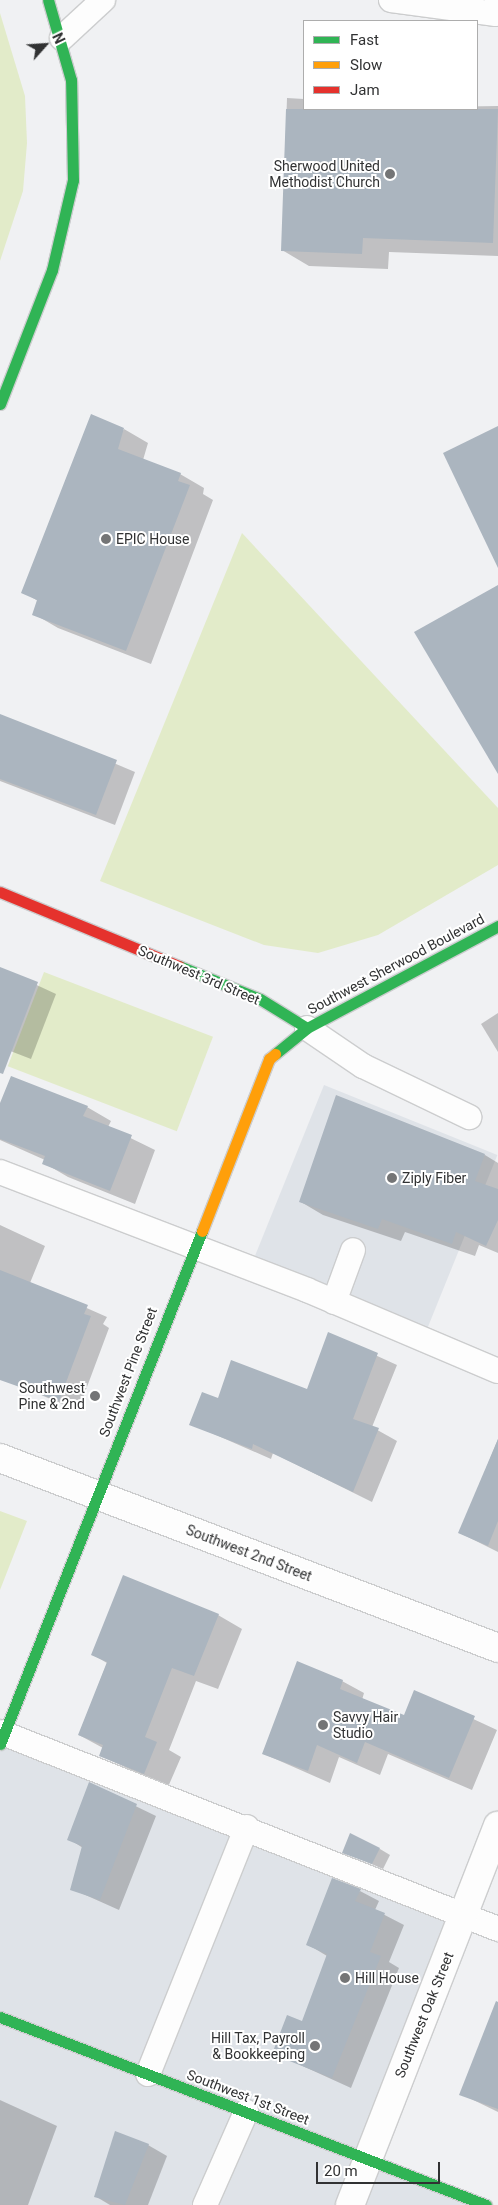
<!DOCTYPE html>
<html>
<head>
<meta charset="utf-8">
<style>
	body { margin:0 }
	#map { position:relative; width:498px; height:2205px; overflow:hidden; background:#f0f1f3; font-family:Roboto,sans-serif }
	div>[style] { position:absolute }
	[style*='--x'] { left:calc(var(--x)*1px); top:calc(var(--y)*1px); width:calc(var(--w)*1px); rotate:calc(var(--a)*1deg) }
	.built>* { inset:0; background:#dfe3e8; transform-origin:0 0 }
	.green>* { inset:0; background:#e2ebc9; transform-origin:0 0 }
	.shadow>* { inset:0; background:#0003 }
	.building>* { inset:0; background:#abb5bf }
	.roads { filter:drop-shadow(1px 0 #cccdce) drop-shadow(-1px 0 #cccdce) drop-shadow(0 1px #cccdce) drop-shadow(0 -1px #cccdce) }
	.lane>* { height:24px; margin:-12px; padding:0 12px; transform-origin:12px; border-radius:12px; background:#fdfdfd }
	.street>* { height:28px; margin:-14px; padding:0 14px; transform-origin:14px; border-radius:14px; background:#fdfdfd }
	.fast>* { height:11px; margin:-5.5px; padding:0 5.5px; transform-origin:5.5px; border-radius:5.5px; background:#30b455 }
	.slow>* { height:11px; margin:-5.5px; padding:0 5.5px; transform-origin:5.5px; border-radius:5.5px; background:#ff9f0a }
	.jam>* { height:11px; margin:-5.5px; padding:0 5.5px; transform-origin:5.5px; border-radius:5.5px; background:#e5322d }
	.dots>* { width:14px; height:14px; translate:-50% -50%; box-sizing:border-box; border:2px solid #fff; border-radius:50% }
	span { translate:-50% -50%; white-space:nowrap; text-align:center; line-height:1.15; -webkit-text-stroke:4px #fff; paint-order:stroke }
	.poi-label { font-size:14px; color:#313233 }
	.right { translate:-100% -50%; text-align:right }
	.left { translate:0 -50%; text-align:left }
	.street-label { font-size:14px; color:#313233 }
	.legend { position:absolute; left:303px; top:20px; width:175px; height:90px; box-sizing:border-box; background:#fff; border:1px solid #adadad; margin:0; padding:6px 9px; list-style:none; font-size:15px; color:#313233 }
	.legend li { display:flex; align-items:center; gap:10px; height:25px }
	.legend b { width:25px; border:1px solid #adadad }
	.north { position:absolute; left:20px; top:20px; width:50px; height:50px; -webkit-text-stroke:4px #fff; paint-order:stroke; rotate:64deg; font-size:14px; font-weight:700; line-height:20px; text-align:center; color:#313233 }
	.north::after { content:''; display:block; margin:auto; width:18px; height:22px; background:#313233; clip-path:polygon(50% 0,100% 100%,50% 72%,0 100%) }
	.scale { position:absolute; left:316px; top:2162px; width:124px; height:22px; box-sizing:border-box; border:2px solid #313233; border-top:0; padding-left:6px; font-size:15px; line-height:18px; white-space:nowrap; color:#313233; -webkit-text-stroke:4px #fff; paint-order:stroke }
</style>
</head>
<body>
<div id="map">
	<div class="built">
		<div style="left:324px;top:1085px;width:187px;height:189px;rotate:22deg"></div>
		<div style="clip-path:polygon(0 1734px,463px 1914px,367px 2159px,486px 2205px,0 2205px)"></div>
	</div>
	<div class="green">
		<div style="clip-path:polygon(0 13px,25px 96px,27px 143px,23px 191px,0 261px)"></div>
		<div style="clip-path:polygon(242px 533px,498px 808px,498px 865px,378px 935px,318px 953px,264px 945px,100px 881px)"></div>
		<div style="left:44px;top:972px;width:181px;height:101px;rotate:21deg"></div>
		<div style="clip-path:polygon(0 1511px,27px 1521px,0 1590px)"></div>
	</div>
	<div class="shadow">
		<div style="clip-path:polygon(287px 98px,304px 99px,304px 109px,498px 106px,498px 256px,389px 252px,388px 269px,309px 266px,282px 250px)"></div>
		<div style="clip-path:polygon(124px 429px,148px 443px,143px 460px,180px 474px,204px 488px,203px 494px,213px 500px,151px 664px,58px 628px,34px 614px,38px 601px,23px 592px)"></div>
		<div style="clip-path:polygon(0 715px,135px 772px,115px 825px,0 781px)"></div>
		<div style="clip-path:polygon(0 968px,56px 994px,31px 1059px,0 1047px)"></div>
		<div style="clip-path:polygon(498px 1013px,498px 1052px,481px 1024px)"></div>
		<div style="clip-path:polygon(0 1106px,87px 1107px,111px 1121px,108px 1127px,155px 1150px,135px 1204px,68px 1177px,44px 1163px,45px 1160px,0 1140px)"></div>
		<div style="clip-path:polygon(485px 1155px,498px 1163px,498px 1253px,479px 1245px,475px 1256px,405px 1232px,401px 1241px,323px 1215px,301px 1202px)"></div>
		<div style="clip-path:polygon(0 1225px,45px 1246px,30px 1283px,107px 1317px,103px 1324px,109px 1328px,78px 1411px,25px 1388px,0 1366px)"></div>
		<div style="clip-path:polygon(329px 1334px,397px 1365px,372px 1427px,397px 1441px,372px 1502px,273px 1453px,271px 1459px,191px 1424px,218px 1400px,308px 1391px)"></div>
		<div style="clip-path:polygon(498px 1439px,498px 1552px,460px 1533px)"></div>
		<div style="clip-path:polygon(218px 1615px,242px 1629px,218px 1689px,196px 1681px,169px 1750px,181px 1757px,168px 1787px,101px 1756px,103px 1748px,79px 1735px,107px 1663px,93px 1655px)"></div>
		<div style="clip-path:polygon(342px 1681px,364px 1693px,362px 1700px,405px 1717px,415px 1692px,497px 1730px,472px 1790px,388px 1754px,380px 1775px,339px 1757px,330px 1783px,264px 1754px)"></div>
		<div style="clip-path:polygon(90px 1784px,156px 1816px,119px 1910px,72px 1889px,83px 1848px,69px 1839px)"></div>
		<div style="clip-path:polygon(380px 1849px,390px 1855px,383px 1869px,344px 1852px)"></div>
		<div style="clip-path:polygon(360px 1891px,379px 1901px,375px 1910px,404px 1925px,389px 1962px,399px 1968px,351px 2088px,274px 2053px,303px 2023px,327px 1956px,307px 1944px)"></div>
		<div style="clip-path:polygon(498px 2053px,498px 2112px,461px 2094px)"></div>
		<div style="clip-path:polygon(0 2100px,57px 2126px,28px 2205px,0 2205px)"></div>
		<div style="clip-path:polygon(148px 2145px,167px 2156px,148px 2205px,110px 2205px,95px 2196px)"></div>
	</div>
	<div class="building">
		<div style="clip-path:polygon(286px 109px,498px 109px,493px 243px,363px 238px,362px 254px,281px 251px)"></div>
		<div style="clip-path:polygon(91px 414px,124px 428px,118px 449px,181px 473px,178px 481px,190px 485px,126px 651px,32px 615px,37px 600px,21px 593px)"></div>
		<div style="clip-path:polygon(498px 426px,498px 568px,443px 453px)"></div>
		<div style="clip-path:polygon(498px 585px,498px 774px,414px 632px)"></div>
		<div style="clip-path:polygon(0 714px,117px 760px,96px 815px,0 779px)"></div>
		<div style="clip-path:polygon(0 967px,38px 982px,3px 1074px,0 1073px)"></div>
		<div style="clip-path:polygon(11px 1076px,88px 1106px,83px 1116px,132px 1135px,110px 1191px,42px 1164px,45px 1156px,0 1139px,0 1103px)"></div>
		<div style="clip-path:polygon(336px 1095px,485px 1154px,475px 1181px,498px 1189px,498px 1220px,486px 1246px,456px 1232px,452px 1244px,382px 1219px,378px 1229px,299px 1202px)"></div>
		<div style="clip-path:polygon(0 1270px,88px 1305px,84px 1314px,91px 1316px,59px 1401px,0 1380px)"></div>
		<div style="clip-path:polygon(328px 1332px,378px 1353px,353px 1419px,379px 1428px,353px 1492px,253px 1444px,252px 1449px,189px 1425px,202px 1392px,218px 1398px,231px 1360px,307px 1389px)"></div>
		<div style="clip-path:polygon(498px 1439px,498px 1521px,488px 1546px,458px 1533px)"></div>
		<div style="clip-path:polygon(123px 1575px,219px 1614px,194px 1676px,172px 1668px,145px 1737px,157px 1742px,144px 1774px,99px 1756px,103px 1745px,78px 1735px,107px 1662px,91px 1655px)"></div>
		<div style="clip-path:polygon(297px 1661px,343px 1680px,340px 1689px,404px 1715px,414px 1690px,475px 1716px,449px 1778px,365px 1742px,357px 1763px,317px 1745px,308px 1771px,262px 1754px)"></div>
		<div style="clip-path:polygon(89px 1782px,137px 1804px,100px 1900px,70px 1890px,82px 1846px,67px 1840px)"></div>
		<div style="clip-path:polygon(350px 1833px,380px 1848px,372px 1864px,342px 1853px)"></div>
		<div style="clip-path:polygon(332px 1878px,361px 1889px,355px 1901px,385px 1913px,370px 1952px,381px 1956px,332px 2078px,272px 2054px,287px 2015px,302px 2021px,327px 1954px,306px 1945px)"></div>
		<div style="clip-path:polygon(496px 2001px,498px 2002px,498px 2109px,459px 2095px)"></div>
		<div style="clip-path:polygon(115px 2131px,149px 2144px,125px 2205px,94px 2197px)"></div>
	</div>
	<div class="roads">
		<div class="lane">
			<div style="--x:391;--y:0;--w:106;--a:7.6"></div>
			<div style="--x:496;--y:14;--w:14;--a:-86"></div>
			<div style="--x:62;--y:38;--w:56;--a:-42.8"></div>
			<div style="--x:307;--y:1028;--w:68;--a:34.2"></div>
			<div style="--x:363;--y:1066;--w:118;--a:25.7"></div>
			<div style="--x:0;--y:1172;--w:329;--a:21"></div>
			<div style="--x:307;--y:1290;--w:207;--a:23"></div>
			<div style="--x:334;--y:1302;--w:55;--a:-69.9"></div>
			<div style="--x:0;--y:1732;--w:536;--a:21.58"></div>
			<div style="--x:148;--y:2074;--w:266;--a:-68.2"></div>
			<div style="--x:205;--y:2205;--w:102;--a:-66.2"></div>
		</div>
		<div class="street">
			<div style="--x:0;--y:1458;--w:533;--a:20.88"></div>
			<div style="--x:350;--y:2205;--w:407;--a:-68.7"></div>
		</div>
		<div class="fast">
			<div style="--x:0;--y:404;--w:144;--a:-68.8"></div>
			<div style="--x:52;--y:270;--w:92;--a:-76.9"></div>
			<div style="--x:73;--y:180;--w:100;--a:-91.1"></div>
			<div style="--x:71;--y:80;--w:83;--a:-106"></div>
			<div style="--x:179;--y:966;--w:87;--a:22.2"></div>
			<div style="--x:260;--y:999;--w:55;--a:31.7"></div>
			<div style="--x:275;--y:1054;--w:41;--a:-39.1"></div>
			<div style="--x:307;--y:1028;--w:217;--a:-28.1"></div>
			<div style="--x:0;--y:1744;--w:551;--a:-68.51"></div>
			<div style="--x:0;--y:2017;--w:521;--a:21.15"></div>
		</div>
		<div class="slow">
			<div style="--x:202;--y:1231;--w:185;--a:-68.7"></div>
			<div style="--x:269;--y:1059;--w:8;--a:-40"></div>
		</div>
		<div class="jam">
			<div style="--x:0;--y:892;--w:194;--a:22.5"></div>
		</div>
	</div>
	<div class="dots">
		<div style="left:390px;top:174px;background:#747576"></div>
		<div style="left:106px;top:539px;background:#747576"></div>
		<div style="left:392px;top:1178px;background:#747576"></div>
		<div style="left:95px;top:1396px;background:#747576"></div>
		<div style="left:323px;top:1725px;background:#747576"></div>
		<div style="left:345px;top:1978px;background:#747576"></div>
		<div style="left:315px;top:2046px;background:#747576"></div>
	</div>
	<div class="poi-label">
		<span class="right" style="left:380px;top:174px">Sherwood United<br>Methodist Church</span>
		<span class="left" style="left:116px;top:539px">EPIC House</span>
		<span class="left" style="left:402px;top:1178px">Ziply Fiber</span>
		<span class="right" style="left:85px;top:1396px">Southwest<br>Pine &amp; 2nd</span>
		<span class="left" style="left:333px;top:1725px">Savvy Hair<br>Studio</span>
		<span class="left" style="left:355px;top:1978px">Hill House</span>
		<span class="right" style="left:305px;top:2046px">Hill Tax, Payroll<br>&amp; Bookkeeping</span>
	</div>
	<div class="street-label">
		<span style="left:396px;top:964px;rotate:-28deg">Southwest Sherwood Boulevard</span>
		<span style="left:199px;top:975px;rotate:23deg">Southwest 3rd Street</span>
		<span style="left:128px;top:1372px;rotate:-69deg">Southwest Pine Street</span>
		<span style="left:249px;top:1553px;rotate:21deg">Southwest 2nd Street</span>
		<span style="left:424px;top:2015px;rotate:-68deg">Southwest Oak Street</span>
		<span style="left:248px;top:2097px;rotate:21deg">Southwest 1st Street</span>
	</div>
	<ul class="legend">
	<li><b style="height:6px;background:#30b455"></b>Fast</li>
	<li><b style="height:6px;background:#ff9f0a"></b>Slow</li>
	<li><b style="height:6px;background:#e5322d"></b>Jam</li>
	</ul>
	<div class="north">N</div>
	<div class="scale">20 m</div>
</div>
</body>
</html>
